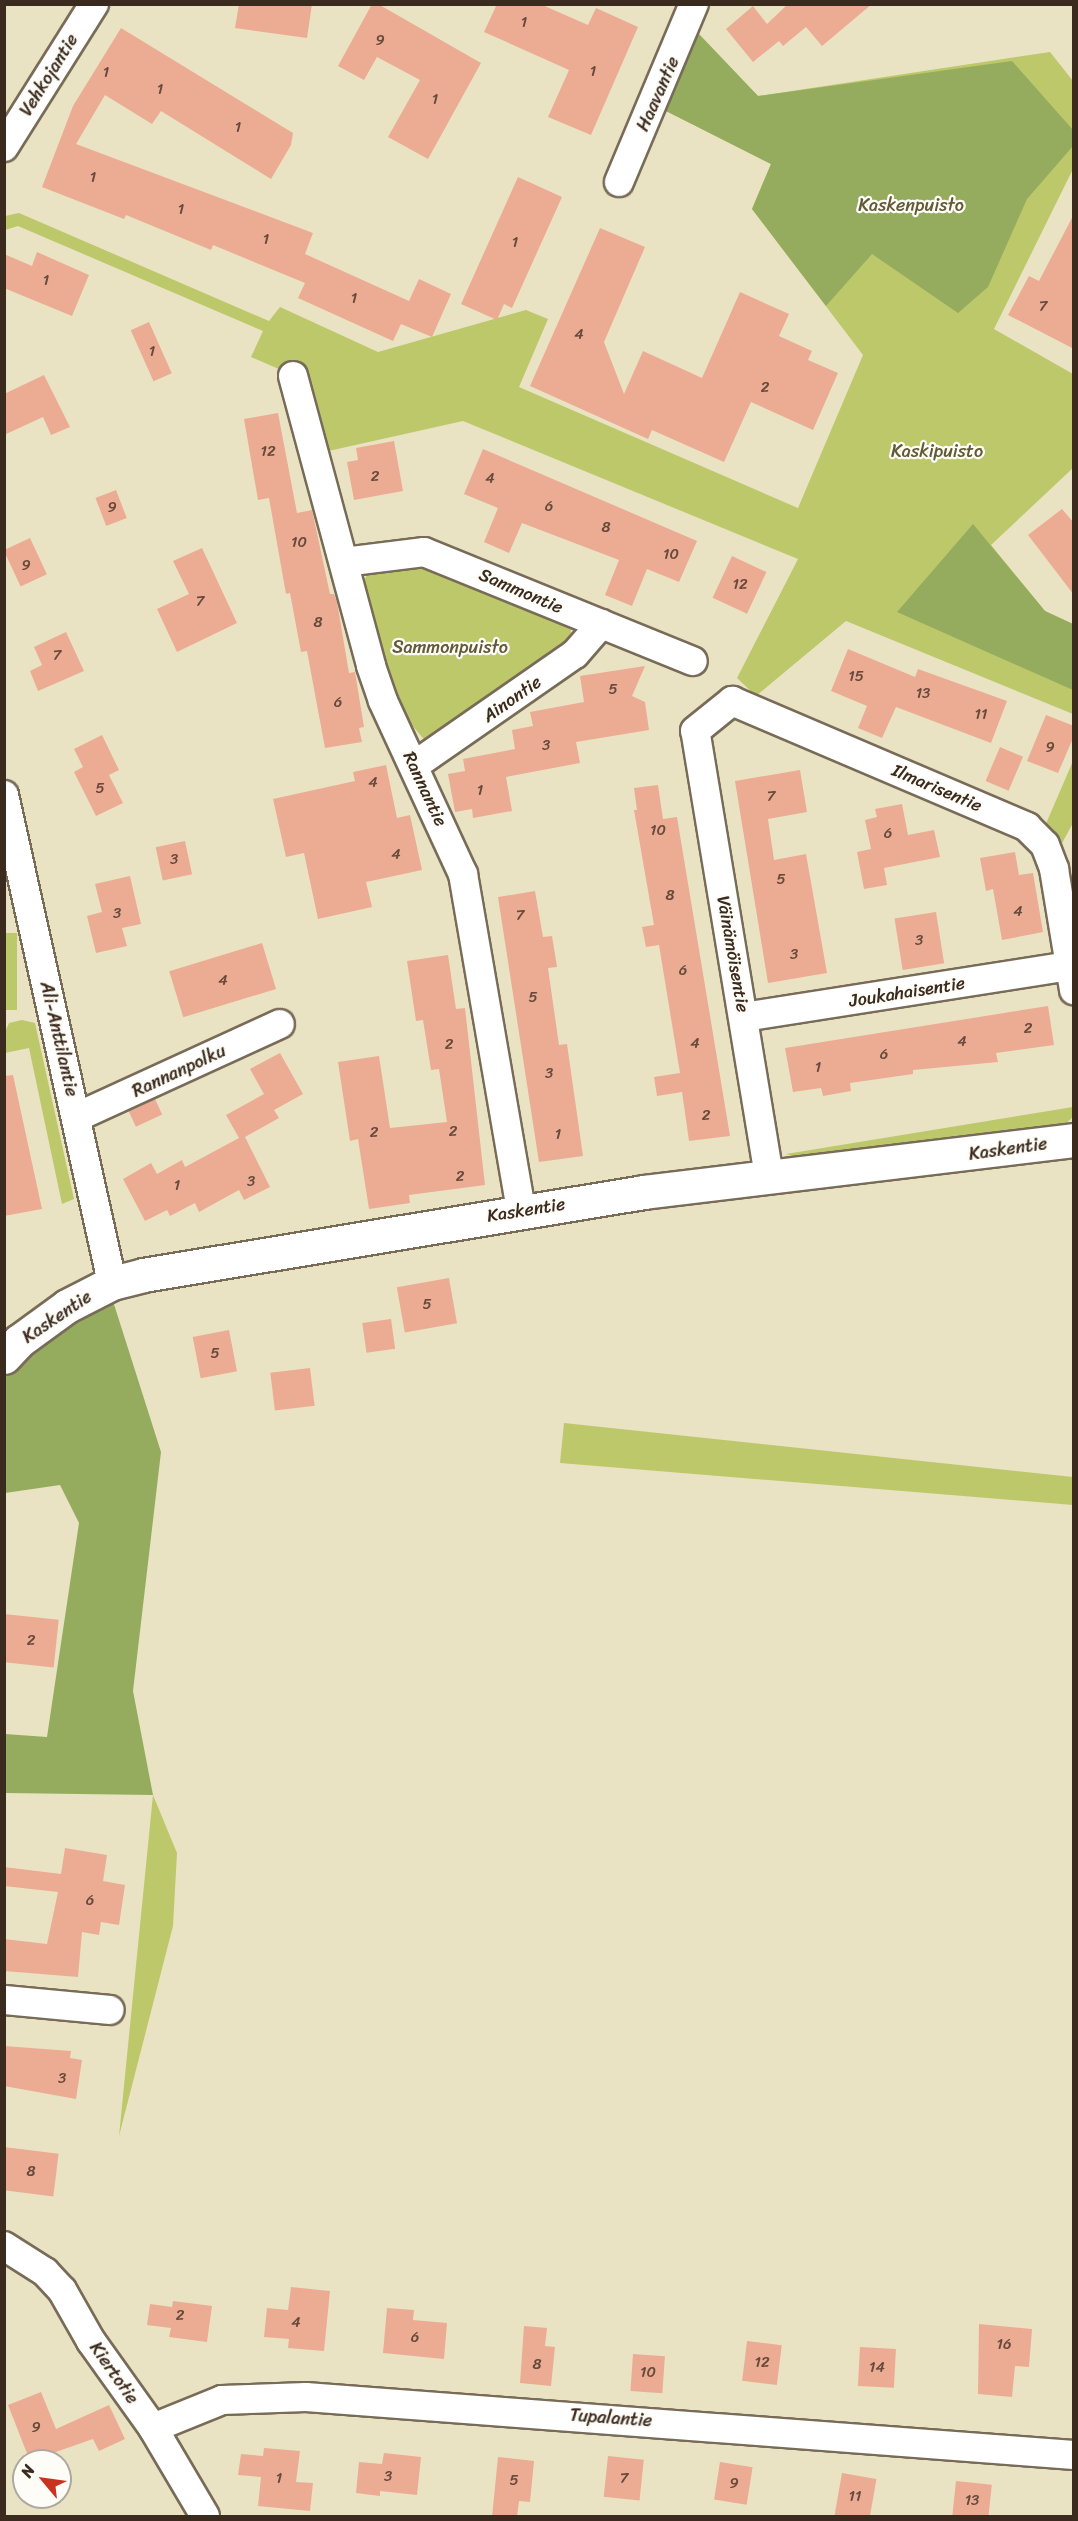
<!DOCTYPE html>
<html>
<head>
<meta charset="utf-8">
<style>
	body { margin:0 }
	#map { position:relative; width:1078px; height:2521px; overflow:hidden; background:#eae3c3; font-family:Sriracha,sans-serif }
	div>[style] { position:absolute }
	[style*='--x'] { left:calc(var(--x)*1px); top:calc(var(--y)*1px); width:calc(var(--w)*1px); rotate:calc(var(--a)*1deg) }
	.green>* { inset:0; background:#bcc86a; transform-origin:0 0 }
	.forest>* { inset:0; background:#95ac5e }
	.building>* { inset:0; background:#ebac93; transform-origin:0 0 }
	.roads { filter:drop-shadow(2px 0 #786b58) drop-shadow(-2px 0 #786b58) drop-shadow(0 2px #786b58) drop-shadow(0 -2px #786b58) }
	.street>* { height:28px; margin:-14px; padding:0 14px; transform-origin:14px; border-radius:14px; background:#fff }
	.secondary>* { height:33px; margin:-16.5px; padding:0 16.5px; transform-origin:16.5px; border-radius:16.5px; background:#fff }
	span { translate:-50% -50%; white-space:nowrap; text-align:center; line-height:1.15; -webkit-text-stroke:4.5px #fdfcf7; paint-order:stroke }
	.number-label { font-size:15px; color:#674a3b }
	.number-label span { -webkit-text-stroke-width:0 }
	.street-label { font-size:18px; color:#3b2a1e }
	.park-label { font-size:18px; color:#625935 }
	.frame { position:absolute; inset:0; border:6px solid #3b2a1e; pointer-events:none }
	.north { position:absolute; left:12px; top:2449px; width:60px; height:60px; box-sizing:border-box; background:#fdfcf7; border:2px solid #afa8a0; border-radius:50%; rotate:299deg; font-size:16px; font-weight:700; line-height:24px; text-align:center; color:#3b2a1e }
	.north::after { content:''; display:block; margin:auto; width:21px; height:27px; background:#c8321e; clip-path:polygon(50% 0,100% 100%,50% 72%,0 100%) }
</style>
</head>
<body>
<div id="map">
	<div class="green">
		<div style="clip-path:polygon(697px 32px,758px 96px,1050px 52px,1073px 81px,1073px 169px,994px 329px,1073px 374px,1073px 468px,991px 545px,1045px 611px,1073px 624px,1073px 714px,846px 621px,756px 696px,737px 678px,798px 559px,463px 421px,306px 456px,281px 370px,251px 357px,263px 331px,18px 226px,5px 230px,5px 216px,19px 213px,269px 321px,280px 307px,378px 352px,526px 310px,548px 319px,519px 387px,798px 508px,863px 355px,752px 209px,771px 164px,664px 110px)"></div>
		<div style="clip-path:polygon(412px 562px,564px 621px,571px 630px,570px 641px,427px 743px,401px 712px,387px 681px,363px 582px,370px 570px)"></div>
		<div style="clip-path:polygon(1073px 761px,1073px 823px,1061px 845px,1045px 826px)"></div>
		<div style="left:4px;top:933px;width:13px;height:77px"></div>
		<div style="clip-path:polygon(22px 1020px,35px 1023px,74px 1199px,62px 1204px,29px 1048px,5px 1053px,5px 1032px,9px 1023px)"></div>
		<div style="clip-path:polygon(1073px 1107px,1073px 1117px,1064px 1125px,800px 1159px,786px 1154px)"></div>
		<div style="clip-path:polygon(564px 1423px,1073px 1477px,1073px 1505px,560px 1463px)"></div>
		<div style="clip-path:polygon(153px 1795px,177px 1853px,173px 1926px,119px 2136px)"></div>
	</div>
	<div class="forest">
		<div style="clip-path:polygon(697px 32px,758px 96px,1012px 61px,1073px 130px,1073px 146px,1027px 199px,988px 287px,958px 313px,872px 254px,826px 306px,752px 209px,771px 164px,664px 110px)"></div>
		<div style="clip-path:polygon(973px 524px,1045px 611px,1073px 624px,1073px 690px,897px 612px)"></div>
		<div style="clip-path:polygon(112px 1298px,161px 1452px,133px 1691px,153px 1795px,5px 1793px,5px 1734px,47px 1737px,79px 1523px,60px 1485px,5px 1493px,4px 1375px,17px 1358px)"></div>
	</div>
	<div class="building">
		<div style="clip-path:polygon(239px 4px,312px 4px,307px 38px,235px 28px)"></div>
		<div style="clip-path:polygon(372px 4px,378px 4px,481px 63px,428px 159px,388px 137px,420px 80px,377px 57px,364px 80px,338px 66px)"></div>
		<div style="clip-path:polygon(497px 4px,540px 4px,588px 25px,596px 8px,638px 27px,591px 135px,548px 117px,569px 70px,484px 32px)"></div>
		<div style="clip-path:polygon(788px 4px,872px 4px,822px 46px,806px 27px,783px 46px,779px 41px,753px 62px,726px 29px,753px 6px,767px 24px)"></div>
		<div style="clip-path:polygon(121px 28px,293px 133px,291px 145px,271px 179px,161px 111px,152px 124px,105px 95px,76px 144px,313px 233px,305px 254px,409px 301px,419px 279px,451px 294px,432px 337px,401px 324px,393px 341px,298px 298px,305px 283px,213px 245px,211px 250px,126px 215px,124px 219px,42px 187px,73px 106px)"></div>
		<div style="clip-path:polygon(518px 177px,562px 197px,512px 308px,504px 304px,497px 320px,461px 304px)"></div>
		<div style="clip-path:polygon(1074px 214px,1074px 349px,1008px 315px,1029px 276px,1039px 281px)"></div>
		<div style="clip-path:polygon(600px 228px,645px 247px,604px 342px,624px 394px,643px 351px,702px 378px,740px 292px,789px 314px,779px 336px,812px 351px,808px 360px,838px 373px,813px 430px,751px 402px,724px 462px,652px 430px,648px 439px,530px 386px)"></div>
		<div style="clip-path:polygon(37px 252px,89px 275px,72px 316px,4px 288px,4px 254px,32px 266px)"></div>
		<div style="left:149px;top:322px;width:56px;height:20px;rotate:66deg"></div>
		<div style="clip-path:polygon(44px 375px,70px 427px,51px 435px,43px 417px,4px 435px,4px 394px)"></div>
		<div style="clip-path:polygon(278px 413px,297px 513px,312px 510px,330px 594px,334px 594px,337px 602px,349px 673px,355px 672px,364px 727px,359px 728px,362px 742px,325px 748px,307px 651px,301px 652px,290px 593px,286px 594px,269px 498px,258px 500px,244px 419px)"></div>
		<div style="clip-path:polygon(394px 441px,403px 491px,354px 500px,347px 462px,358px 460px,356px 448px)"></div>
		<div style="clip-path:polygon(483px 449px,697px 541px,679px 582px,647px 569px,632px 606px,605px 595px,619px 560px,522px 523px,509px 553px,484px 542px,498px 508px,464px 494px)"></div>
		<div style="left:116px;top:490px;width:30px;height:22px;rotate:69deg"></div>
		<div style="clip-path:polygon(1062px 509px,1074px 523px,1074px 595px,1028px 535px)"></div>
		<div style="left:30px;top:538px;width:40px;height:29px;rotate:65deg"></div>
		<div style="clip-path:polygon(202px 548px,237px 623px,177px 652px,157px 609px,189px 594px,173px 561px)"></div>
		<div style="left:732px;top:556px;width:38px;height:46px;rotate:25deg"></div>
		<div style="clip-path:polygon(66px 632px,84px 671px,38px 691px,30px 671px,42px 665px,34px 647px)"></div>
		<div style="clip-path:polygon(848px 649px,915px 677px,918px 669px,1007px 701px,991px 743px,896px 707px,882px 738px,858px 728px,867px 706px,831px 691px)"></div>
		<div style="clip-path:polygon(645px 666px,632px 696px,645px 702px,649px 730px,576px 742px,580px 763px,506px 777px,512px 811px,473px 818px,472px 809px,455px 812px,448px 774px,465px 771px,463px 759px,515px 749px,512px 730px,533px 726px,530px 712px,584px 702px,580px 676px)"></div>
		<div style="clip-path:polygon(1046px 715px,1074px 726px,1074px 736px,1058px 773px,1027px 761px)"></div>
		<div style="clip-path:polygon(102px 735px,119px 770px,109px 775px,123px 803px,96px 816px,74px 772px,83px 767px,74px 749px)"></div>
		<div style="left:1000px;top:747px;width:25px;height:37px;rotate:23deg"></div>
		<div style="clip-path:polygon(386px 765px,397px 818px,410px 815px,422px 870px,366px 882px,372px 907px,318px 919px,304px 853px,286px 857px,273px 799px,355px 781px,353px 772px)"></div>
		<div style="clip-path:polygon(800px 770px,807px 812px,768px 819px,774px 860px,806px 854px,827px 973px,768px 983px,735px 781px)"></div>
		<div style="clip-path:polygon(658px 785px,663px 819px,677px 817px,730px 1136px,689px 1141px,682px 1092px,657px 1096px,654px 1077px,680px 1073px,659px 945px,646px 947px,642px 927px,654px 925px,634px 810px,637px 810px,634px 788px)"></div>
		<div style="clip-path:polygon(902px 804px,908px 835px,934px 830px,940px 857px,884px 868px,887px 885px,864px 889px,857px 852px,871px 849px,865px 820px,877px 817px,875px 809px)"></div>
		<div style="left:185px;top:841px;width:34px;height:30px;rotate:78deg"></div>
		<div style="clip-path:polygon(1015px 852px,1019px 875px,1033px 873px,1043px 932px,1002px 940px,993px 889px,986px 891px,980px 858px)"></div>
		<div style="clip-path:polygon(130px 876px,141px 924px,122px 928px,127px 946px,96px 953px,87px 916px,102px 912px,95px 884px)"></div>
		<div style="clip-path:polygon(535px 891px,543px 937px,552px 936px,557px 967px,548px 968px,559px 1045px,567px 1044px,583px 1156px,539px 1162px,498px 897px)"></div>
		<div style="left:936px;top:912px;width:52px;height:42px;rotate:81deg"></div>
		<div style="left:262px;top:943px;width:48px;height:97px;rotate:73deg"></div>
		<div style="clip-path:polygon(448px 955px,456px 1009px,465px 1008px,485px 1185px,409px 1195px,410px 1203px,369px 1209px,358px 1139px,350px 1141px,338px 1062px,379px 1056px,390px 1128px,447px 1122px,439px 1069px,431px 1070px,423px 1020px,416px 1021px,407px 961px)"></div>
		<div style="clip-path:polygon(1048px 1006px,1054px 1045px,996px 1053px,998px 1062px,913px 1070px,913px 1074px,850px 1083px,851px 1091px,823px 1096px,821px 1088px,793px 1092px,785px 1048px)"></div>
		<div style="clip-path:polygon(280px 1053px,303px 1094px,274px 1110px,279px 1118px,245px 1137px,270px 1187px,244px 1200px,239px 1190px,199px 1212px,195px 1203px,170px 1216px,167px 1210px,145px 1221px,123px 1179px,151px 1163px,157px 1174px,182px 1160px,185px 1167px,239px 1138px,226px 1115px,264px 1094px,250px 1069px)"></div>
		<div style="clip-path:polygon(13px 1075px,42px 1209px,4px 1216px,4px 1076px)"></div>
		<div style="left:155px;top:1099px;width:17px;height:29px;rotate:65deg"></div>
		<div style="left:449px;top:1278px;width:46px;height:53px;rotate:80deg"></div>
		<div style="left:391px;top:1319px;width:30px;height:29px;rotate:82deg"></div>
		<div style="left:229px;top:1330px;width:42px;height:37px;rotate:79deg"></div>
		<div style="left:310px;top:1368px;width:38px;height:40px;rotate:83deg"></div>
		<div style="left:4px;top:1614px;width:55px;height:48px;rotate:6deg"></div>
		<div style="clip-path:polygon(65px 1848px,107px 1855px,103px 1881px,125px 1885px,119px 1925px,101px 1922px,99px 1935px,82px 1932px,78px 1977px,4px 1971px,4px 1939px,47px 1944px,58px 1892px,4px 1886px,4px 1867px,61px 1874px)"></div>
		<div style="clip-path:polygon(4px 2046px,71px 2051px,70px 2058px,82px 2060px,76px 2099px,4px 2086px)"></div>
		<div style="left:4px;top:2147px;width:55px;height:43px;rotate:7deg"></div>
		<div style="clip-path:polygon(291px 2287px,330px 2291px,324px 2351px,288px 2348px,289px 2339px,264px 2337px,267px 2308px,288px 2310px)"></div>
		<div style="clip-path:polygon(173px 2301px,212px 2306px,207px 2342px,169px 2337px,171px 2328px,147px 2325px,150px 2304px,172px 2307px)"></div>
		<div style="clip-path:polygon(387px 2308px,414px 2310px,413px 2320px,447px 2323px,444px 2359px,383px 2353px)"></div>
		<div style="clip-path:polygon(979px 2324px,1032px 2329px,1029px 2367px,1015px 2366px,1012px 2397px,978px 2394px)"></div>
		<div style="clip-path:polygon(524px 2326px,547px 2328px,545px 2346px,555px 2347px,551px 2386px,520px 2383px)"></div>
		<div style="left:747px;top:2341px;width:35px;height:40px;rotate:7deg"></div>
		<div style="left:860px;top:2347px;width:36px;height:39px;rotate:3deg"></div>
		<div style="left:633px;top:2354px;width:32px;height:37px;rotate:4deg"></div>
		<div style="clip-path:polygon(41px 2392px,56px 2429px,109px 2405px,125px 2439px,99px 2451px,93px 2439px,30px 2461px,8px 2405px)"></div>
		<div style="clip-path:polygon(264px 2448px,300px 2451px,296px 2482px,313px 2483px,310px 2511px,258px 2506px,261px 2477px,238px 2475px,241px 2454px,263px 2456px)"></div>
		<div style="clip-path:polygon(384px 2453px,421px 2457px,417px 2495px,380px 2491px,380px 2496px,356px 2493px,359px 2462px,382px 2464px)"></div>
		<div style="left:608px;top:2456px;width:36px;height:41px;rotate:6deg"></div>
		<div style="clip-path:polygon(498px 2457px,534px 2461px,530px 2502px,519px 2501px,517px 2517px,492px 2517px)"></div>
		<div style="left:720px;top:2462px;width:33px;height:38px;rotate:9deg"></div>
		<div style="left:842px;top:2473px;width:35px;height:43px;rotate:10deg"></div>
		<div style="left:956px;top:2481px;width:36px;height:36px;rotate:6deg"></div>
	</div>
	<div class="roads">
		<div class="street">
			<div style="--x:4;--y:147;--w:169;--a:-57.8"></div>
			<div style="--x:619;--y:182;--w:193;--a:-67.2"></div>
			<div style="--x:293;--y:376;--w:300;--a:74.9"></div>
			<div style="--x:371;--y:666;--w:37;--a:71"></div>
			<div style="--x:383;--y:701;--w:191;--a:65.2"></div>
			<div style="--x:463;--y:874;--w:342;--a:80.2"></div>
			<div style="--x:344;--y:562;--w:81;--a:-7.1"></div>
			<div style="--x:424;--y:552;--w:290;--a:22.1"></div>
			<div style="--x:415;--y:765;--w:195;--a:-34.8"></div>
			<div style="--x:575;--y:654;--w:40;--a:-49"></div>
			<div style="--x:4;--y:795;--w:500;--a:77.5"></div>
			<div style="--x:744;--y:1017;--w:329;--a:-8.9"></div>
			<div style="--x:77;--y:1117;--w:223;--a:-24.6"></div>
			<div style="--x:769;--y:1176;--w:451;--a:-99.4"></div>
			<div style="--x:695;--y:731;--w:48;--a:-39"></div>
			<div style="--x:732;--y:701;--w:321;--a:23.1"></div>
			<div style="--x:1027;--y:827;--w:25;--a:45"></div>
			<div style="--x:1045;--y:845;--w:26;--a:69"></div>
			<div style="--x:1054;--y:869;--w:123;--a:80.6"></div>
			<div style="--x:4;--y:2000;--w:106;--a:5.4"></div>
			<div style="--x:4;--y:2246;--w:49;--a:32.4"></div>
			<div style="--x:45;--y:2272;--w:25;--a:47"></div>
			<div style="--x:62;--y:2290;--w:59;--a:60.4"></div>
			<div style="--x:91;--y:2341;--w:107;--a:54.5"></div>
			<div style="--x:153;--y:2428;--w:102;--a:59.4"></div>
			<div style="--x:153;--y:2428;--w:74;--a:-22.1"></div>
			<div style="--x:222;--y:2400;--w:84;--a:-2"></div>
			<div style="--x:306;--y:2397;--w:770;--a:4.32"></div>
		</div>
		<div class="secondary">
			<div style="--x:4;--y:1357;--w:22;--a:-47"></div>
			<div style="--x:19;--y:1341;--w:59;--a:-36.1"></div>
			<div style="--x:67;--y:1306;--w:51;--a:-27.1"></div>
			<div style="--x:112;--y:1283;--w:32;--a:-14"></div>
			<div style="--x:143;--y:1275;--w:508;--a:-9.41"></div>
			<div style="--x:644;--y:1192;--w:433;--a:-6.9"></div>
		</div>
	</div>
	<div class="number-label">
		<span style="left:524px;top:23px">1</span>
		<span style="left:380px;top:41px">9</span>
		<span style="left:593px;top:72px">1</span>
		<span style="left:106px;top:73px">1</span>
		<span style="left:160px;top:90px">1</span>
		<span style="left:435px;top:100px">1</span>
		<span style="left:238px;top:128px">1</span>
		<span style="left:93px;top:178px">1</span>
		<span style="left:181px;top:210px">1</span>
		<span style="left:266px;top:240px">1</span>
		<span style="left:515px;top:243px">1</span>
		<span style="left:46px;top:281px">1</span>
		<span style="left:354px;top:299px">1</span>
		<span style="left:1043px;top:307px">7</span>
		<span style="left:579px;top:335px">4</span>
		<span style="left:152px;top:352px">1</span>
		<span style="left:765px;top:388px">2</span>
		<span style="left:268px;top:452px">12</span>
		<span style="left:375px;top:477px">2</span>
		<span style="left:490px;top:479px">4</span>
		<span style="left:549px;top:507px">6</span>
		<span style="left:112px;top:508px">9</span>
		<span style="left:606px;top:528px">8</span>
		<span style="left:299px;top:543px">10</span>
		<span style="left:671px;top:555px">10</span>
		<span style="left:26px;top:566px">9</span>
		<span style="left:740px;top:585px">12</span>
		<span style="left:200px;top:602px">7</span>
		<span style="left:318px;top:623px">8</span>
		<span style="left:57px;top:656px">7</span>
		<span style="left:856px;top:677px">15</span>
		<span style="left:613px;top:690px">5</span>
		<span style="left:923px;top:694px">13</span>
		<span style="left:338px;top:703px">6</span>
		<span style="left:981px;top:715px">11</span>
		<span style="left:546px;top:746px">3</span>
		<span style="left:1050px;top:748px">9</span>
		<span style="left:373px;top:783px">4</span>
		<span style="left:100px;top:789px">5</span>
		<span style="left:480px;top:791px">1</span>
		<span style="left:771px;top:797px">7</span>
		<span style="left:658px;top:831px">10</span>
		<span style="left:888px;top:834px">6</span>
		<span style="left:396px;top:855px">4</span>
		<span style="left:174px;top:860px">3</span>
		<span style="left:781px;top:880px">5</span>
		<span style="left:670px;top:896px">8</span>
		<span style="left:1018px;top:912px">4</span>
		<span style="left:117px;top:914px">3</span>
		<span style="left:520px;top:916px">7</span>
		<span style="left:919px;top:941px">3</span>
		<span style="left:794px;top:955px">3</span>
		<span style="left:683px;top:971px">6</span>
		<span style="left:223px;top:981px">4</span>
		<span style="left:533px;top:998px">5</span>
		<span style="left:1028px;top:1029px">2</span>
		<span style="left:962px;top:1042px">4</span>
		<span style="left:695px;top:1044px">4</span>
		<span style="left:449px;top:1045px">2</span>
		<span style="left:884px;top:1055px">6</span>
		<span style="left:818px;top:1068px">1</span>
		<span style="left:549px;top:1074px">3</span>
		<span style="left:706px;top:1116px">2</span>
		<span style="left:453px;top:1132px">2</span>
		<span style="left:374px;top:1133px">2</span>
		<span style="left:558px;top:1135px">1</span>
		<span style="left:460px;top:1177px">2</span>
		<span style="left:251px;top:1182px">3</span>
		<span style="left:177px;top:1186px">1</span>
		<span style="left:427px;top:1305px">5</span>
		<span style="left:215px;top:1354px">5</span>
		<span style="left:31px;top:1641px">2</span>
		<span style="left:90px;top:1901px">6</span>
		<span style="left:62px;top:2079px">3</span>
		<span style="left:31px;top:2172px">8</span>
		<span style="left:180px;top:2316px">2</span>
		<span style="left:296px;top:2323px">4</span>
		<span style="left:415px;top:2338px">6</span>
		<span style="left:1004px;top:2345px">16</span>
		<span style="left:762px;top:2363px">12</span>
		<span style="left:537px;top:2365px">8</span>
		<span style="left:877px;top:2368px">14</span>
		<span style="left:648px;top:2373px">10</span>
		<span style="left:36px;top:2428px">9</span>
		<span style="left:388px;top:2477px">3</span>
		<span style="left:279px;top:2479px">1</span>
		<span style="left:624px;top:2479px">7</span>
		<span style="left:514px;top:2481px">5</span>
		<span style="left:734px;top:2484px">9</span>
		<span style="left:855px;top:2497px">11</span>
		<span style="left:972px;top:2501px">13</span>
	</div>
	<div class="street-label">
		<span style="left:49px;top:75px;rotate:-58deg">Vehkojantie</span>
		<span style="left:658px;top:94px;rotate:-66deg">Haavantie</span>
		<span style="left:521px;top:591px;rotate:23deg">Sammontie</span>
		<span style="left:512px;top:699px;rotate:-35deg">Ainontie</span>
		<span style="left:937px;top:788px;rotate:23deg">Ilmarisentie</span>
		<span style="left:425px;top:789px;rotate:65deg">Rannantie</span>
		<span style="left:733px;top:954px;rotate:80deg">Väinämöisentie</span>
		<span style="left:907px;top:992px;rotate:-9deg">Joukahaisentie</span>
		<span style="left:59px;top:1039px;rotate:77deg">Ali-Anttilantie</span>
		<span style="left:179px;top:1071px;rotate:-25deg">Rannanpolku</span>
		<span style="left:1008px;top:1149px;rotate:-8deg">Kaskentie</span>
		<span style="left:526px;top:1210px;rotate:-9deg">Kaskentie</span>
		<span style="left:57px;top:1317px;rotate:-34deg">Kaskentie</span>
		<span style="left:114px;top:2373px;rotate:55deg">Kiertotie</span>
		<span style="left:611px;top:2418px;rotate:4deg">Tupalantie</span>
	</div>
	<div class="park-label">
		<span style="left:911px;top:205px">Kaskenpuisto</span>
		<span style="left:937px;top:451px">Kaskipuisto</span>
		<span style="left:450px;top:647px">Sammonpuisto</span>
	</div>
	<div class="frame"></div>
	<div class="north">N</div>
</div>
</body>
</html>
